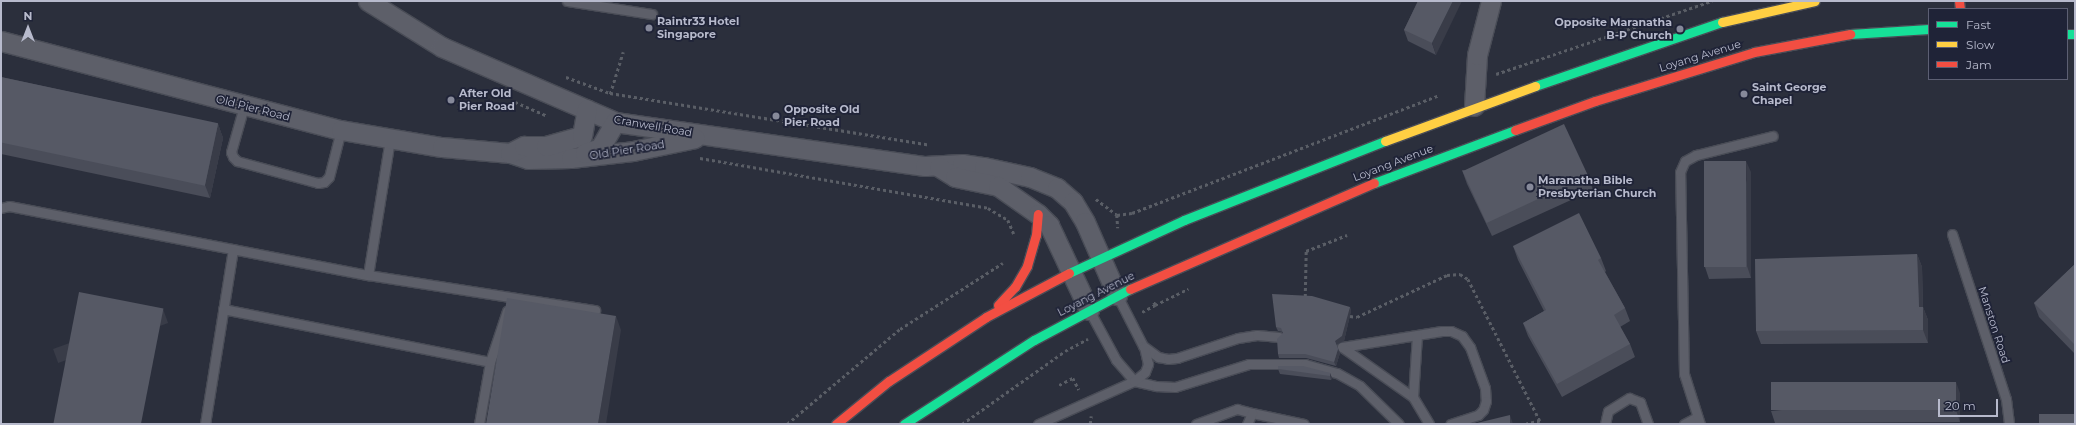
<!DOCTYPE html>
<html>
<head>
<meta charset="utf-8">
<style>
	body { margin:0 }
	#map { position:relative; width:2076px; height:425px; overflow:hidden; background:#2b2f3c; font-family:Montserrat,sans-serif }
	div>[style] { position:absolute }
	[style*='--x'] { left:calc(var(--x)*1px); top:calc(var(--y)*1px); width:calc(var(--w)*1px); rotate:calc(var(--a)*1deg) }
	.path>* { height:2.5px; margin-top:-1.25px; transform-origin:0; background:repeating-linear-gradient(90deg,#5a5e66 0 3px,transparent 0 6px) }
	.roads { filter:drop-shadow(1px 0 #494c56) drop-shadow(-1px 0 #494c56) drop-shadow(0 1px #494c56) drop-shadow(0 -1px #494c56) }
	.lane>* { height:9px; margin:-4.5px; padding:0 4.5px; transform-origin:4.5px; border-radius:4.5px; background:#5d5f69 }
	.street>* { height:19px; margin:-9.5px; padding:0 9.5px; transform-origin:9.5px; border-radius:9.5px; background:#5d5f69 }
	.fast>* { height:9px; margin:-4.5px; padding:0 4.5px; transform-origin:4.5px; border-radius:4.5px; background:#16e098 }
	.slow>* { height:9px; margin:-4.5px; padding:0 4.5px; transform-origin:4.5px; border-radius:4.5px; background:#ffcf43 }
	.jam>* { height:9px; margin:-4.5px; padding:0 4.5px; transform-origin:4.5px; border-radius:4.5px; background:#f24e42 }
	.wall>* { inset:0; background:#4a4d59 }
	.shaded-wall>* { inset:0; background:#393c48; transform-origin:0 0 }
	.building>* { inset:0; background:#565965; transform-origin:0 0 }
	.dots>* { width:11px; height:11px; translate:-50% -50%; box-sizing:border-box; border:2px solid #1f2337; border-radius:50% }
	span { translate:-50% -50%; white-space:nowrap; text-align:center; line-height:1.15; -webkit-text-stroke:3.5px #1f2337; paint-order:stroke }
	.poi-label { font-size:11px; color:#b7bacc; font-weight:700 }
	.left { translate:0 -50%; text-align:left }
	.right { translate:-100% -50%; text-align:right }
	.street-label { font-size:11px; color:#b7bacc }
	.frame { position:absolute; inset:0; border:2px solid #b7bacc; pointer-events:none }
	.legend { position:absolute; left:1928px; top:8px; width:140px; height:72px; box-sizing:border-box; background:#1f2337; border:1px solid #5c5f73; margin:0; padding:5px 7px; list-style:none; font-size:12px; color:#b7bacc }
	.legend li { display:flex; align-items:center; gap:8px; height:20px }
	.legend b { width:20px; border:1px solid #5c5f73 }
	.north { position:absolute; left:8px; top:8px; width:40px; height:40px; -webkit-text-stroke:3px #1f2337; paint-order:stroke; rotate:0deg; font-size:11px; font-weight:700; line-height:16px; text-align:center; color:#b7bacc }
	.north::after { content:''; display:block; margin:auto; width:14px; height:18px; background:#b7bacc; clip-path:polygon(50% 0,100% 100%,50% 72%,0 100%) }
	.scale { position:absolute; left:1938px; top:399px; width:60px; height:18px; box-sizing:border-box; border:2px solid #b7bacc; border-top:0; padding-left:5px; font-size:12px; line-height:14px; white-space:nowrap; color:#b7bacc; -webkit-text-stroke:3px #1f2337; paint-order:stroke }
</style>
</head>
<body>
<div id="map">
	<div class="path">
		<div style="--x:1496;--y:74;--w:228;--a:-18.7"></div>
		<div style="--x:566;--y:77;--w:47;--a:20"></div>
		<div style="--x:610;--y:93;--w:324;--a:9.2"></div>
		<div style="--x:610;--y:94;--w:44;--a:-72.8"></div>
		<div style="--x:515;--y:102;--w:34;--a:23"></div>
		<div style="--x:700;--y:158;--w:292;--a:9.8"></div>
		<div style="--x:988;--y:208;--w:23;--a:31"></div>
		<div style="--x:1008;--y:220;--w:15;--a:67"></div>
		<div style="--x:1096;--y:199;--w:26;--a:37"></div>
		<div style="--x:1117;--y:215;--w:13;--a:86"></div>
		<div style="--x:1117;--y:215;--w:15;--a:-8"></div>
		<div style="--x:1132;--y:213;--w:329;--a:-21"></div>
		<div style="--x:1305;--y:297;--w:46;--a:-88.8"></div>
		<div style="--x:1306;--y:251;--w:44;--a:-21.3"></div>
		<div style="--x:1155;--y:305;--w:37;--a:-26"></div>
		<div style="--x:1142;--y:312;--w:15;--a:-28"></div>
		<div style="--x:1155;--y:305;--w:4;--a:-117"></div>
		<div style="--x:1350;--y:316;--w:7;--a:8"></div>
		<div style="--x:1357;--y:317;--w:99;--a:-25"></div>
		<div style="--x:1447;--y:275;--w:13;--a:-4"></div>
		<div style="--x:1460;--y:274;--w:9;--a:32"></div>
		<div style="--x:1468;--y:279;--w:159;--a:63.1"></div>
		<div style="--x:1540;--y:421;--w:14;--a:168"></div>
		<div style="--x:1059;--y:385;--w:16;--a:-27"></div>
		<div style="--x:1073;--y:378;--w:13;--a:63"></div>
		<div style="--x:787;--y:424;--w:148;--a:-40.1"></div>
		<div style="--x:900;--y:329;--w:122;--a:-32.7"></div>
		<div style="--x:962;--y:424;--w:126;--a:-35.3"></div>
		<div style="--x:1065;--y:351;--w:26;--a:-28"></div>
		<div style="--x:1090;--y:424;--w:8;--a:-83"></div>
	</div>
	<div class="roads">
		<div class="lane">
			<div style="--x:567;--y:1;--w:86;--a:8.7"></div>
			<div style="--x:244;--y:106;--w:48;--a:105.8"></div>
			<div style="--x:231;--y:152;--w:5;--a:68"></div>
			<div style="--x:233;--y:157;--w:6;--a:45"></div>
			<div style="--x:237;--y:161;--w:84;--a:15.2"></div>
			<div style="--x:318;--y:183;--w:6;--a:-9"></div>
			<div style="--x:324;--y:182;--w:7;--a:-45"></div>
			<div style="--x:329;--y:177;--w:49;--a:-75.7"></div>
			<div style="--x:1;--y:208;--w:8;--a:-14"></div>
			<div style="--x:9;--y:206;--w:366;--a:10.9"></div>
			<div style="--x:368;--y:275;--w:230;--a:8.8"></div>
			<div style="--x:1952;--y:234;--w:174;--a:71.9"></div>
			<div style="--x:2006;--y:399;--w:25;--a:83"></div>
			<div style="--x:368;--y:275;--w:138;--a:-80.8"></div>
			<div style="--x:1117;--y:295;--w:57;--a:63"></div>
			<div style="--x:1143;--y:346;--w:19;--a:36"></div>
			<div style="--x:1158;--y:357;--w:10;--a:11"></div>
			<div style="--x:1168;--y:359;--w:9;--a:-6"></div>
			<div style="--x:1177;--y:358;--w:64;--a:-18.2"></div>
			<div style="--x:1238;--y:338;--w:19;--a:-9"></div>
			<div style="--x:1257;--y:335;--w:22;--a:5"></div>
			<div style="--x:223;--y:309;--w:272;--a:11.2"></div>
			<div style="--x:1089;--y:310;--w:57;--a:61.6"></div>
			<div style="--x:1116;--y:360;--w:28;--a:49"></div>
			<div style="--x:1134;--y:381;--w:23;--a:13"></div>
			<div style="--x:1156;--y:386;--w:19;--a:3"></div>
			<div style="--x:1175;--y:387;--w:77;--a:-17.3"></div>
			<div style="--x:1249;--y:364;--w:56;--a:0"></div>
			<div style="--x:1305;--y:364;--w:33;--a:16"></div>
			<div style="--x:1337;--y:373;--w:26;--a:29"></div>
			<div style="--x:1360;--y:386;--w:54;--a:44.3"></div>
			<div style="--x:1342;--y:347;--w:101;--a:-9.1"></div>
			<div style="--x:1442;--y:331;--w:9;--a:0"></div>
			<div style="--x:1451;--y:331;--w:12;--a:24"></div>
			<div style="--x:1462;--y:336;--w:14;--a:54"></div>
			<div style="--x:1470;--y:347;--w:44;--a:69.9"></div>
			<div style="--x:1485;--y:388;--w:13;--a:86"></div>
			<div style="--x:1486;--y:401;--w:9;--a:108"></div>
			<div style="--x:1483;--y:410;--w:7;--a:135"></div>
			<div style="--x:1478;--y:415;--w:29;--a:162"></div>
			<div style="--x:1342;--y:347;--w:87;--a:35.2"></div>
			<div style="--x:1413;--y:397;--w:31;--a:59"></div>
			<div style="--x:1413;--y:397;--w:62;--a:-86.3"></div>
			<div style="--x:1252;--y:413;--w:53;--a:11.9"></div>
			<div style="--x:205;--y:424;--w:177;--a:-80.9"></div>
			<div style="--x:479;--y:424;--w:63;--a:-79.9"></div>
			<div style="--x:490;--y:362;--w:54;--a:-71.6"></div>
			<div style="--x:1038;--y:424;--w:105;--a:-24.1"></div>
			<div style="--x:1134;--y:381;--w:14;--a:-39"></div>
			<div style="--x:1145;--y:372;--w:9;--a:-69"></div>
			<div style="--x:1148;--y:364;--w:17;--a:-103"></div>
			<div style="--x:1196;--y:424;--w:44;--a:-20.1"></div>
			<div style="--x:1237;--y:409;--w:16;--a:15"></div>
			<div style="--x:1252;--y:413;--w:12;--a:114"></div>
			<div style="--x:1605;--y:424;--w:13;--a:-77"></div>
			<div style="--x:1608;--y:411;--w:25;--a:-32"></div>
			<div style="--x:1629;--y:398;--w:12;--a:20"></div>
			<div style="--x:1640;--y:402;--w:23;--a:70"></div>
			<div style="--x:1684;--y:424;--w:15;--a:-28"></div>
			<div style="--x:1700;--y:424;--w:52;--a:-107.7"></div>
			<div style="--x:1684;--y:374;--w:202;--a:-91.1"></div>
			<div style="--x:1680;--y:172;--w:12;--a:-66"></div>
			<div style="--x:1685;--y:161;--w:13;--a:-29"></div>
			<div style="--x:1696;--y:155;--w:79;--a:-13.9"></div>
		</div>
		<div class="street">
			<div style="--x:368;--y:1;--w:87;--a:31.9"></div>
			<div style="--x:442;--y:47;--w:189;--a:23.4"></div>
			<div style="--x:615;--y:122;--w:313;--a:8.1"></div>
			<div style="--x:925;--y:166;--w:37;--a:-3"></div>
			<div style="--x:962;--y:164;--w:22;--a:8"></div>
			<div style="--x:984;--y:167;--w:47;--a:12.3"></div>
			<div style="--x:1030;--y:177;--w:29;--a:22"></div>
			<div style="--x:1057;--y:188;--w:21;--a:41"></div>
			<div style="--x:1073;--y:202;--w:23;--a:59"></div>
			<div style="--x:1085;--y:222;--w:80;--a:66.3"></div>
			<div style="--x:1;--y:41;--w:351;--a:14.7"></div>
			<div style="--x:341;--y:130;--w:102;--a:9.6"></div>
			<div style="--x:442;--y:147;--w:68;--a:5"></div>
			<div style="--x:510;--y:153;--w:19;--a:18"></div>
			<div style="--x:528;--y:159;--w:43;--a:-1.3"></div>
			<div style="--x:571;--y:158;--w:62;--a:-6.4"></div>
			<div style="--x:633;--y:151;--w:63;--a:-11.8"></div>
			<div style="--x:1474;--y:106;--w:51;--a:-86.6"></div>
			<div style="--x:1477;--y:55;--w:56;--a:-75.5"></div>
			<div style="--x:510;--y:153;--w:16;--a:-27"></div>
			<div style="--x:524;--y:146;--w:22;--a:0"></div>
			<div style="--x:546;--y:146;--w:37;--a:-16"></div>
			<div style="--x:582;--y:136;--w:27;--a:-80"></div>
			<div style="--x:585;--y:153;--w:16;--a:-18"></div>
			<div style="--x:600;--y:148;--w:30;--a:-60"></div>
			<div style="--x:939;--y:167;--w:19;--a:32"></div>
			<div style="--x:955;--y:177;--w:44;--a:11.8"></div>
			<div style="--x:998;--y:186;--w:49;--a:35"></div>
			<div style="--x:1038;--y:214;--w:16;--a:45"></div>
			<div style="--x:1049;--y:225;--w:94;--a:64.8"></div>
		</div>
		<div class="fast">
			<div style="--x:1850;--y:34;--w:79;--a:-3.6"></div>
			<div style="--x:2067;--y:34;--w:8;--a:0"></div>
			<div style="--x:1535;--y:86;--w:198;--a:-18.9"></div>
			<div style="--x:1374;--y:183;--w:151;--a:-20.6"></div>
			<div style="--x:1069;--y:273;--w:127;--a:-24.7"></div>
			<div style="--x:1184;--y:220;--w:216;--a:-21.5"></div>
			<div style="--x:904;--y:424;--w:155;--a:-32.9"></div>
			<div style="--x:1034;--y:340;--w:109;--a:-28"></div>
		</div>
		<div class="slow">
			<div style="--x:1722;--y:22;--w:95;--a:-12.7"></div>
			<div style="--x:1385;--y:141;--w:160;--a:-20.1"></div>
		</div>
		<div class="jam">
			<div style="--x:1959;--y:1;--w:8;--a:83"></div>
			<div style="--x:1515;--y:130;--w:85;--a:-19.9"></div>
			<div style="--x:1595;--y:101;--w:166;--a:-17.1"></div>
			<div style="--x:1754;--y:52;--w:98;--a:-10.6"></div>
			<div style="--x:1130;--y:289;--w:266;--a:-23.5"></div>
			<div style="--x:998;--y:305;--w:25;--a:-47"></div>
			<div style="--x:1015;--y:287;--w:24;--a:-60"></div>
			<div style="--x:1027;--y:266;--w:32;--a:-74"></div>
			<div style="--x:1036;--y:235;--w:21;--a:-85"></div>
			<div style="--x:836;--y:424;--w:68;--a:-39.1"></div>
			<div style="--x:889;--y:381;--w:116;--a:-33.4"></div>
			<div style="--x:986;--y:317;--w:94;--a:-27.9"></div>
		</div>
	</div>
	<div class="wall">
		<div style="clip-path:polygon(1418px 1px,1436px 55px,1408px 41px,1404px 30px)"></div>
		<div style="clip-path:polygon(1px 77px,218px 124px,223px 138px,210px 198px,1px 154px)"></div>
		<div style="clip-path:polygon(1462px 170px,1588px 176px,1593px 190px,1492px 236px,1467px 184px)"></div>
		<div style="clip-path:polygon(1751px 172px,1751px 278px,1709px 279px,1705px 267px)"></div>
		<div style="clip-path:polygon(1513px 246px,1601px 258px,1606px 271px,1605px 272px,1625px 308px,1630px 321px,1620px 327px,1630px 344px,1635px 357px,1562px 397px,1528px 336px,1523px 323px,1544px 311px,1518px 260px)"></div>
		<div style="clip-path:polygon(1917px 254px,1922px 267px,1923px 307px,1928px 320px,1928px 343px,1761px 344px,1756px 331px)"></div>
		<div style="clip-path:polygon(2075px 264px,2075px 354px,2039px 317px,2034px 303px)"></div>
		<div style="clip-path:polygon(1350px 307px,1351px 311px,1344px 341px,1337px 345px,1340px 353px,1336px 366px,1306px 358px,1279px 358px,1278px 354px,1283px 333px,1283px 332px,1278px 331px,1276px 327px)"></div>
		<div style="clip-path:polygon(1278px 369px,1330px 373px,1332px 378px,1331px 380px,1280px 374px)"></div>
		<div style="clip-path:polygon(1960px 393px,1960px 422px,1775px 423px,1771px 411px)"></div>
	</div>
	<div class="shaded-wall">
		<div style="clip-path:polygon(1453px 1px,1462px 1px,1436px 55px,1432px 43px)"></div>
		<div style="clip-path:polygon(218px 124px,223px 138px,210px 198px,205px 185px)"></div>
		<div style="clip-path:polygon(1746px 161px,1751px 172px,1751px 278px,1747px 266px)"></div>
		<div style="clip-path:polygon(1917px 254px,1922px 267px,1923px 310px,1923px 307px,1928px 320px,1928px 343px,1923px 330px,1919px 307px)"></div>
		<div style="clip-path:polygon(1350px 307px,1351px 311px,1344px 341px,1336px 345px,1335px 341px)"></div>
		<div style="left:163px;top:309px;width:15px;height:117px;rotate:70deg"></div>
		<div style="clip-path:polygon(616px 316px,621px 330px,606px 424px,598px 424px)"></div>
		<div style="clip-path:polygon(1338px 349px,1340px 353px,1336px 366px,1334px 362px)"></div>
		<div style="clip-path:polygon(1330px 373px,1332px 378px,1331px 380px,1330px 376px)"></div>
		<div style="clip-path:polygon(1956px 382px,1960px 393px,1960px 422px,1956px 410px)"></div>
		<div style="clip-path:polygon(1510px 415px,1513px 424px,1510px 424px)"></div>
	</div>
	<div class="building">
		<div style="clip-path:polygon(1418px 1px,1453px 1px,1432px 43px,1404px 30px)"></div>
		<div style="left:1px;top:77px;width:222px;height:64px;rotate:12deg"></div>
		<div style="left:1564px;top:124px;width:57px;height:112px;rotate:65deg"></div>
		<div style="left:1704px;top:161px;width:42px;height:106px"></div>
		<div style="clip-path:polygon(1579px 213px,1601px 258px,1598px 260px,1625px 308px,1614px 315px,1630px 344px,1557px 384px,1523px 323px,1546px 310px,1513px 246px)"></div>
		<div style="clip-path:polygon(1917px 254px,1919px 307px,1923px 307px,1923px 330px,1756px 331px,1755px 259px)"></div>
		<div style="clip-path:polygon(2075px 264px,2075px 345px,2034px 303px)"></div>
		<div style="left:79px;top:292px;width:86px;height:135px;rotate:11deg"></div>
		<div style="clip-path:polygon(1272px 294px,1312px 296px,1350px 307px,1342px 336px,1335px 341px,1338px 349px,1334px 362px,1305px 354px,1278px 354px,1277px 339px,1283px 333px,1281px 328px,1276px 327px)"></div>
		<div style="clip-path:polygon(507px 298px,616px 316px,598px 424px,486px 424px)"></div>
		<div style="clip-path:polygon(1278px 366px,1303px 366px,1330px 373px,1330px 376px,1278px 369px)"></div>
		<div style="left:1956px;top:382px;width:28px;height:185px;rotate:90deg"></div>
		<div style="left:2039px;top:414px;width:36px;height:10px"></div>
		<div style="clip-path:polygon(1510px 415px,1510px 424px,1473px 424px)"></div>
	</div>
	<div class="dots">
		<div style="left:649px;top:28px;background:#86899a"></div>
		<div style="left:1680px;top:29px;background:#86899a"></div>
		<div style="left:1744px;top:94px;background:#86899a"></div>
		<div style="left:451px;top:100px;background:#86899a"></div>
		<div style="left:776px;top:116px;background:#86899a"></div>
		<div style="left:1530px;top:187px;background:#86899a"></div>
	</div>
	<div class="poi-label">
		<span class="left" style="left:657px;top:28px">Raintr33 Hotel<br>Singapore</span>
		<span class="right" style="left:1672px;top:29px">Opposite Maranatha<br>B-P Church</span>
		<span class="left" style="left:1752px;top:94px">Saint George<br>Chapel</span>
		<span class="left" style="left:459px;top:100px">After Old<br>Pier Road</span>
		<span class="left" style="left:784px;top:116px">Opposite Old<br>Pier Road</span>
		<span class="left" style="left:1538px;top:187px">Maranatha Bible<br>Presbyterian Church</span>
	</div>
	<div class="street-label">
		<span style="left:1700px;top:56px;rotate:-17deg">Loyang Avenue</span>
		<span style="left:253px;top:108px;rotate:14deg">Old Pier Road</span>
		<span style="left:653px;top:126px;rotate:10deg">Cranwell Road</span>
		<span style="left:627px;top:150px;rotate:-9deg">Old Pier Road</span>
		<span style="left:1393px;top:163px;rotate:-21deg">Loyang Avenue</span>
		<span style="left:1096px;top:294px;rotate:-27deg">Loyang Avenue</span>
		<span style="left:1994px;top:325px;rotate:72deg">Manston Road</span>
	</div>
	<div class="frame"></div>
	<ul class="legend">
	<li><b style="height:5px;background:#16e098"></b>Fast</li>
	<li><b style="height:5px;background:#ffcf43"></b>Slow</li>
	<li><b style="height:5px;background:#f24e42"></b>Jam</li>
	</ul>
	<div class="north">N</div>
	<div class="scale">20 m</div>
</div>
</body>
</html>
